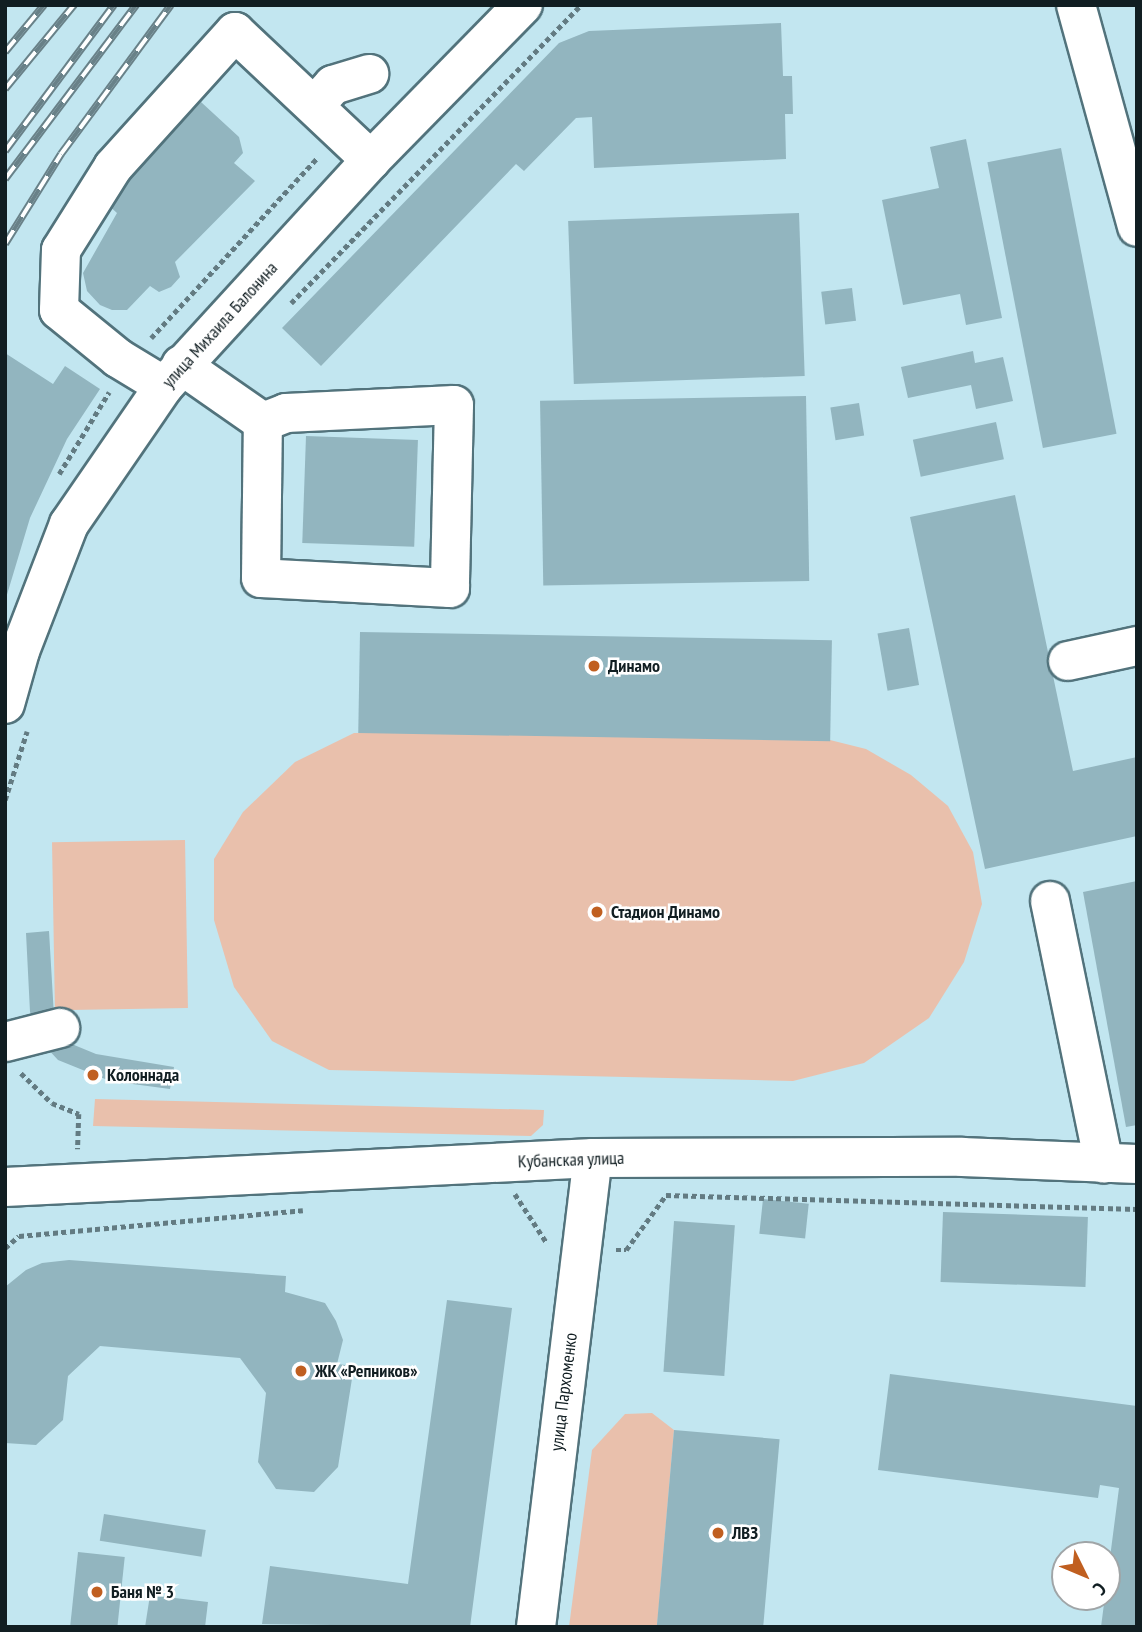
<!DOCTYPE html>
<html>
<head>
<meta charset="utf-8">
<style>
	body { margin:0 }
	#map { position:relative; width:1142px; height:1632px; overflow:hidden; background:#c2e6f0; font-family:"PT Sans Narrow",sans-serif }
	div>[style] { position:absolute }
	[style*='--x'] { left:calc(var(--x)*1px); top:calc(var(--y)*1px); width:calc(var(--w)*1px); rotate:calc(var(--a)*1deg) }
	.green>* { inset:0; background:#e9c0ac; transform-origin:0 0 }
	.building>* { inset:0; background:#92b5bf; transform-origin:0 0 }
	.path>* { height:4.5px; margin-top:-2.25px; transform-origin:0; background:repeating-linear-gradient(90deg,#637b82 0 5px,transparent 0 8.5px) }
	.roads { filter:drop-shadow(2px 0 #52737c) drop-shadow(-2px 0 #52737c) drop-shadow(0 2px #52737c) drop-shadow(0 -2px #52737c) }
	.minor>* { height:38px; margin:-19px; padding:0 19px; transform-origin:19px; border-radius:19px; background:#fff }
	.major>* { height:38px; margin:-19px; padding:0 19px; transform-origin:19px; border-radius:19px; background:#fff }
	.rail>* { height:8px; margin-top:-4px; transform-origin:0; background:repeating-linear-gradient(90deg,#fff 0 16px,#698188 0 32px); box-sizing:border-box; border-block:2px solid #698188 }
	.dots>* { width:19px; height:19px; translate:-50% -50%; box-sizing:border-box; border:4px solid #fff; border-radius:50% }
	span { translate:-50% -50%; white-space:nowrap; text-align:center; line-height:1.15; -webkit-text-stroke:5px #fff; paint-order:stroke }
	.street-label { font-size:18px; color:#111e22 }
	.poi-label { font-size:18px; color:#111e22; font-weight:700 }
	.left { translate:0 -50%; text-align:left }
	.frame { position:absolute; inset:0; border:7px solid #111e22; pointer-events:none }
	.north { position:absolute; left:1051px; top:1541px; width:70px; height:70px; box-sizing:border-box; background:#fff; border:2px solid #a0a5a7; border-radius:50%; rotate:133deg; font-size:19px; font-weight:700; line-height:28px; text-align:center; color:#111e22 }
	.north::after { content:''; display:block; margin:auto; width:24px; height:32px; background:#c05f20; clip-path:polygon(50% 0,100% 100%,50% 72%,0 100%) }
</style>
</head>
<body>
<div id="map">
	<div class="green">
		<div style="clip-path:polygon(354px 733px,802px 733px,866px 749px,911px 775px,948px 806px,973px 852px,982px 904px,964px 962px,929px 1018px,864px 1063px,793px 1081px,329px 1070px,272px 1041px,234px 987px,214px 920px,214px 859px,243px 812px,295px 762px)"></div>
		<div style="left:185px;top:840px;width:168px;height:133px;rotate:89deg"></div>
		<div style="clip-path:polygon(95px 1099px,544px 1110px,543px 1125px,531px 1136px,93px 1126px)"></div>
		<div style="clip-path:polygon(652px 1413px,674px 1430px,657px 1627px,569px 1627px,592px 1450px,625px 1414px)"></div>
	</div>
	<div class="building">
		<div style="clip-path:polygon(781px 23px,783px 76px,792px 76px,793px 114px,785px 114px,786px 159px,594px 168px,592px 117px,576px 118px,524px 171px,516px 164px,321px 366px,282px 328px,559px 43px,589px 31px)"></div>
		<div style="clip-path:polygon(201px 102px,239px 137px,243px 153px,234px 163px,255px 181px,175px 262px,180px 277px,171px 287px,159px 292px,150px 286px,127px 310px,112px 310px,100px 305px,87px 291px,83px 273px,117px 213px,106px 203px)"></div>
		<div style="clip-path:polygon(966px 139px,1002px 318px,966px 325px,960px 294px,903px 305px,882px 200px,939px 188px,930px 147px)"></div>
		<div style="left:1061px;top:148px;width:291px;height:75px;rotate:79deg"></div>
		<div style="left:799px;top:213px;width:163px;height:231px;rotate:88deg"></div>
		<div style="left:852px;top:288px;width:33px;height:31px;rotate:83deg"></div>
		<div style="clip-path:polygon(973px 351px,975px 363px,1003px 357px,1013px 401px,976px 409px,971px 385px,908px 398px,901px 367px)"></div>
		<div style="clip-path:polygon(5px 353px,53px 384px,65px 366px,100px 389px,67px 439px,30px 518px,6px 598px)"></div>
		<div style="left:806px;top:396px;width:185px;height:266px;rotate:89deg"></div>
		<div style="left:859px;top:403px;width:33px;height:29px;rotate:81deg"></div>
		<div style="left:996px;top:422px;width:38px;height:85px;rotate:78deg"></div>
		<div style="left:306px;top:436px;width:112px;height:107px;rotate:2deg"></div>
		<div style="clip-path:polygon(1015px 495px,1073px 771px,1137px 757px,1137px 836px,985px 869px,910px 517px)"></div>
		<div style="left:909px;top:628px;width:58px;height:32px;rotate:80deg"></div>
		<div style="left:360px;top:632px;width:472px;height:101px;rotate:1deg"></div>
		<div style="clip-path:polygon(1137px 881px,1137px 1125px,1126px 1127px,1083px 892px)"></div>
		<div style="clip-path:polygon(49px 931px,54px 1016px,62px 1040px,96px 1054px,174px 1067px,170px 1089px,110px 1081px,58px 1060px,46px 1047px,30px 1012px,26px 933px)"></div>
		<div style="left:763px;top:1199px;width:46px;height:35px;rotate:6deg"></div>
		<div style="left:943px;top:1212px;width:145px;height:70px;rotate:2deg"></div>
		<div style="left:674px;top:1221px;width:61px;height:151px;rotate:4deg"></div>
		<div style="clip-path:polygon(69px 1260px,286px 1276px,285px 1292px,325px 1303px,336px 1321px,343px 1340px,337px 1364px,354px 1366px,338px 1467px,314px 1492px,276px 1489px,258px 1462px,266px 1393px,240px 1358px,100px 1346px,68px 1376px,63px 1420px,36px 1445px,5px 1443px,5px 1287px,26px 1270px,42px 1263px)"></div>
		<div style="clip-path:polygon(447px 1300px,512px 1308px,470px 1627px,262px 1624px,270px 1566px,408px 1584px)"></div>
		<div style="clip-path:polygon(890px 1374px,1137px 1406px,1137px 1627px,1101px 1627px,1119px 1488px,1100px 1485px,1098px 1498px,878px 1470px)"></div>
		<div style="left:674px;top:1430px;width:106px;height:198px;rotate:5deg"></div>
		<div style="left:104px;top:1514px;width:103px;height:27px;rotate:9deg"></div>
		<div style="left:78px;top:1552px;width:47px;height:76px;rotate:6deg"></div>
		<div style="clip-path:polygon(150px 1595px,208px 1602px,205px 1627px,145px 1627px)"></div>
	</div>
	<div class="path">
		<div style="--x:291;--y:303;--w:416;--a:-45.8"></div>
		<div style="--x:151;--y:338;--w:246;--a:-47.3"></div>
		<div style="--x:59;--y:474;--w:96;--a:-58.6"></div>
		<div style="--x:5;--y:800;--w:72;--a:-72.3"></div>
		<div style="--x:21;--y:1073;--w:43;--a:44.1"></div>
		<div style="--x:52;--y:1103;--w:29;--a:22"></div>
		<div style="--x:79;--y:1114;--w:35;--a:92"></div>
		<div style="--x:515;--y:1194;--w:59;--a:56.9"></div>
		<div style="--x:5;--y:1248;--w:18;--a:-41"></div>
		<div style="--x:19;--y:1236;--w:285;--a:-5.2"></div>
		<div style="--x:616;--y:1250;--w:10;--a:0"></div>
		<div style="--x:626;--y:1250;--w:68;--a:-54"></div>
		<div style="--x:666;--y:1195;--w:471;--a:1.7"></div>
	</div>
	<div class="roads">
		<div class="minor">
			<div style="--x:1076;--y:5;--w:230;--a:74.6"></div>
			<div style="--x:315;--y:105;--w:27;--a:-48"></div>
			<div style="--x:333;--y:85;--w:38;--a:-17"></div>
			<div style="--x:181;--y:365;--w:100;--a:34.8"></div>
			<div style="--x:263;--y:422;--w:25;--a:-21"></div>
			<div style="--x:286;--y:413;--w:168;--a:-2.7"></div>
			<div style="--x:454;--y:405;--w:183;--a:91.3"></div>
			<div style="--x:450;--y:588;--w:189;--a:-177"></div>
			<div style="--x:261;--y:578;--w:156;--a:-89.3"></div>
			<div style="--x:164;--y:386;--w:54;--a:-148.7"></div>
			<div style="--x:118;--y:358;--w:76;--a:-140.9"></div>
			<div style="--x:59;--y:310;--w:60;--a:-88.1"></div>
			<div style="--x:61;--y:250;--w:98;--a:-57.9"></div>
			<div style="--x:113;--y:167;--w:182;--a:-47.9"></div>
			<div style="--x:235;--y:32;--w:187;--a:43.3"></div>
			<div style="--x:1068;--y:661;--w:71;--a:-12.3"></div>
			<div style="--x:1050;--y:901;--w:268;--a:78.4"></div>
			<div style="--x:5;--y:1042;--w:57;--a:-14.3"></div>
			<div style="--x:536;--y:1627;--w:472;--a:-83.1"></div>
		</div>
		<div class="major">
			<div style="--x:5;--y:704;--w:55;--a:-74.2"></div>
			<div style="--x:20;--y:651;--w:136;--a:-68.9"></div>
			<div style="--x:69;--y:524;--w:168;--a:-55.5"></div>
			<div style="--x:164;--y:386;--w:306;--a:-47.5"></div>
			<div style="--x:371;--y:160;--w:217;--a:-45.6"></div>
			<div style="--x:5;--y:1187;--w:589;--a:-2.82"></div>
			<div style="--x:593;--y:1158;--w:369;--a:-0.2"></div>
			<div style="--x:962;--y:1157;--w:175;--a:2.3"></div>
		</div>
	</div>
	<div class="rail">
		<div style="--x:5;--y:52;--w:61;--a:-50.3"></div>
		<div style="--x:5;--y:89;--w:109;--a:-50.6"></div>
		<div style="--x:5;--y:151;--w:182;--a:-53.3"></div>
		<div style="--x:5;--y:179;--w:218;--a:-53"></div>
		<div style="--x:5;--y:244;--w:106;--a:-58.1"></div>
		<div style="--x:61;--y:154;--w:185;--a:-53.6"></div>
	</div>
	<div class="dots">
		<div style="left:594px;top:666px;background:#c05f20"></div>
		<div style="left:597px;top:912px;background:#c05f20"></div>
		<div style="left:93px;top:1075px;background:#c05f20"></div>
		<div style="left:301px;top:1371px;background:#c05f20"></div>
		<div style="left:718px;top:1533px;background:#c05f20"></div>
		<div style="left:97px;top:1592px;background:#c05f20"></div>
	</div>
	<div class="street-label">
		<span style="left:220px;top:325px;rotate:-48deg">улица Михаила Балонина</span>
		<span style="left:571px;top:1160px;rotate:-2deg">Кубанская улица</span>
		<span style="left:564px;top:1392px;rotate:-83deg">улица Пархоменко</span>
	</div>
	<div class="poi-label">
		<span class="left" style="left:608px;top:666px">Динамо</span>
		<span class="left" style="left:611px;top:912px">Стадион Динамо</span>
		<span class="left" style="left:107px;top:1075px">Колоннада</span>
		<span class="left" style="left:315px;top:1371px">ЖК «Репников»</span>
		<span class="left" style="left:732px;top:1533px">ЛВЗ</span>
		<span class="left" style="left:111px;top:1592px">Баня № 3</span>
	</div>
	<div class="frame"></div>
	<div class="north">С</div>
</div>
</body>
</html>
